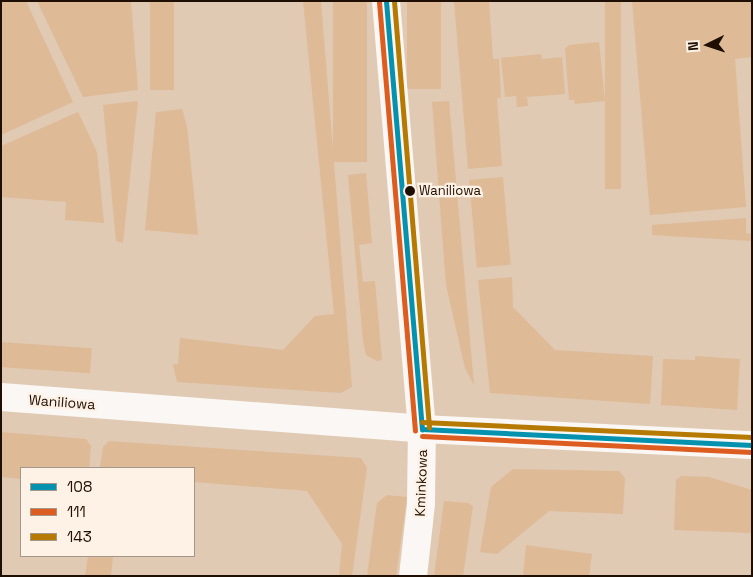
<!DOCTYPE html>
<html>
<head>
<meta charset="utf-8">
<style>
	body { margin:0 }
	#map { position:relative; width:753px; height:577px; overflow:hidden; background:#e0cab4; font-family:"Space Grotesk",sans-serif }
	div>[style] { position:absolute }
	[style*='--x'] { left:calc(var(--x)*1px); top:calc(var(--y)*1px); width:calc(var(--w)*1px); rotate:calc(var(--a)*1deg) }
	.green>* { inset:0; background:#deba96; transform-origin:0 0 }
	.minor>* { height:28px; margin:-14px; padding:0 14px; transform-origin:14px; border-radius:14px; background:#faf7f4 }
	.bus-1>* { height:5px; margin:-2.5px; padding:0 2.5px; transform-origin:2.5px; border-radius:2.5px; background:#0492af }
	.bus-2>* { height:5px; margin:-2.5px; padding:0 2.5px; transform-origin:2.5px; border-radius:2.5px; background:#dd5c1f }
	.bus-3>* { height:5px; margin:-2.5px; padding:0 2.5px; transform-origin:2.5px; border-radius:2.5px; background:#b67901 }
	.dots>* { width:14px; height:14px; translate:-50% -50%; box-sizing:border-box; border:2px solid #fef1e5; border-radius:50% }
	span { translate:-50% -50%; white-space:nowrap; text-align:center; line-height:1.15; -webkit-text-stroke:4.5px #fef1e5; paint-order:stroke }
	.bus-label { font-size:13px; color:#1e0f02 }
	.left { translate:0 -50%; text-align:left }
	.street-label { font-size:14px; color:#1e0f02 }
	.frame { position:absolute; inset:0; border:2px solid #1e0f02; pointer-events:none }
	.legend { position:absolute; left:20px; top:467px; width:175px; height:90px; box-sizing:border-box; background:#fef1e5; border:1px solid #a4978a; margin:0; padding:6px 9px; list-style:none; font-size:15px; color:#1e0f02 }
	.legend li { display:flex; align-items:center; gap:10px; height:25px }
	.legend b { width:25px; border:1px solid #a4978a }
	.north { position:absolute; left:683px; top:20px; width:50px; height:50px; -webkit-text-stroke:4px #fef1e5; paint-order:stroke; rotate:266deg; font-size:14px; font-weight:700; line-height:20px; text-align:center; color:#1e0f02 }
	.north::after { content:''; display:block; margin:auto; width:18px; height:22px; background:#1e0f02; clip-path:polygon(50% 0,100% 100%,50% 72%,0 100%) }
</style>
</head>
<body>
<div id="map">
	<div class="green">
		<div style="clip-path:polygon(1px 1px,26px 1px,73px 102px,1px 135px)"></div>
		<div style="clip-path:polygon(37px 1px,131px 1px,138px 90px,83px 97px)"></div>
		<div style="left:150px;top:1px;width:24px;height:89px"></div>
		<div style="clip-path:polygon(303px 1px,321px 1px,352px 387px,341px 393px,177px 382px,173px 364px,178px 364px,180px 338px,283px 350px,315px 316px,334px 314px)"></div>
		<div style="left:333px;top:1px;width:34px;height:161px"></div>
		<div style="left:407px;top:1px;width:34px;height:88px"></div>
		<div style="clip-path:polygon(454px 1px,489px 1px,493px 59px,499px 59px,501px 98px,497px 98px,502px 166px,468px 169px)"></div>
		<div style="left:605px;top:1px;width:16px;height:188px"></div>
		<div style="clip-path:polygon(632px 1px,752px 1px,752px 57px,735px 59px,746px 207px,650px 215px)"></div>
		<div style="clip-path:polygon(599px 42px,605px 101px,575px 104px,574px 100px,569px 100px,565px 49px,569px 45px)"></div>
		<div style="clip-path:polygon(541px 54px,542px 59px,562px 57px,565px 94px,527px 97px,528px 106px,517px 107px,516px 96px,505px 97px,501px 58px)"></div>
		<div style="clip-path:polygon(138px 101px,123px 243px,116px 241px,103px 105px)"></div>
		<div style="clip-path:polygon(449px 101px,474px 385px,465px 368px,446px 285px,432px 102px)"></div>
		<div style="clip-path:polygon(182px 109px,187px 126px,198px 235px,145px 230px,156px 112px)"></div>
		<div style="clip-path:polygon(78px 112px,97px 152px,104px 223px,65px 220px,66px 202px,1px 197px,1px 146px)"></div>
		<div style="clip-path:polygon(366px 173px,372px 243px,359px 245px,363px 282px,375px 281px,382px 360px,377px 361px,366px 355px,363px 341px,348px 175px)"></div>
		<div style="left:503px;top:177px;width:88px;height:34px;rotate:85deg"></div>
		<div style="clip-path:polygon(746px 218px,746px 233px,752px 234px,752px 241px,652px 235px,652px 225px)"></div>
		<div style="clip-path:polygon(512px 277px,513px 307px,555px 350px,653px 356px,650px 404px,490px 393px,478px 280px)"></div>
		<div style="left:1px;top:342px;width:91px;height:25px;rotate:4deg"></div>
		<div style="clip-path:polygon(695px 356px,740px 359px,737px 410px,661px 405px,663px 359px,695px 360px)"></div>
		<div style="clip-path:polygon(1px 432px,86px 439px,91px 446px,89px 468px,21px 468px,21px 479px,1px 477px)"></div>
		<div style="clip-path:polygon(109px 441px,361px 458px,367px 468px,352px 576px,339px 576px,342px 544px,307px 491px,194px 482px,194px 468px,100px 468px,103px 447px)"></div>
		<div style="clip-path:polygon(513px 469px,619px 471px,625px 478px,623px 514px,549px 511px,497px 554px,480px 552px,491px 487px)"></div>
		<div style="clip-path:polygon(681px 476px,709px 477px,752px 490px,752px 533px,674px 530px,676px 480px)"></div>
		<div style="clip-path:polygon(387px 495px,407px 497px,396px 576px,367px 576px,377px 503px)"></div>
		<div style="clip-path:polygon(444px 501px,468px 503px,473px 506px,463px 576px,434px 576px)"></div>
		<div style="clip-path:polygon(526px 545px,592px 554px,589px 576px,523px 576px)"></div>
		<div style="clip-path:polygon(88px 556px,113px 556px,111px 576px,85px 576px)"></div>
	</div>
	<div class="minor">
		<div style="--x:386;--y:1;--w:430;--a:85.2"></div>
		<div style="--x:422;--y:429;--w:75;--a:90.8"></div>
		<div style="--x:421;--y:504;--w:72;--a:96.3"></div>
		<div style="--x:1;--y:397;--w:422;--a:4.3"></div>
		<div style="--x:422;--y:429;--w:330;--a:2.8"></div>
	</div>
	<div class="bus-1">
		<div style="--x:386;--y:1;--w:430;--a:85.2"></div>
		<div style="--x:422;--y:429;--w:330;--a:2.8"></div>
	</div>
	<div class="bus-2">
		<div style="--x:379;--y:2;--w:430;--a:85.2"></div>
		<div style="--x:422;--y:436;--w:330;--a:2.8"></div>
	</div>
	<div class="bus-3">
		<div style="--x:394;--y:1;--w:428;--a:85.3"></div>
		<div style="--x:422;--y:422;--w:330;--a:2.6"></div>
	</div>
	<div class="dots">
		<div style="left:410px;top:191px;background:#1e0f02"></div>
	</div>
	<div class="bus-label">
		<span class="left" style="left:419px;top:191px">Waniliowa</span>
	</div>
	<div class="street-label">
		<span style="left:62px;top:402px;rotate:4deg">Waniliowa</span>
		<span style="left:421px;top:483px;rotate:-88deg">Kminkowa</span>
	</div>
	<div class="frame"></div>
	<ul class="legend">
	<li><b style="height:6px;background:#0492af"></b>108</li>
	<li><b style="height:6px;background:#dd5c1f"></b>111</li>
	<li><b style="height:6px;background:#b67901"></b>143</li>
	</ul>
	<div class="north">N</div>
</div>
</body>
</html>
